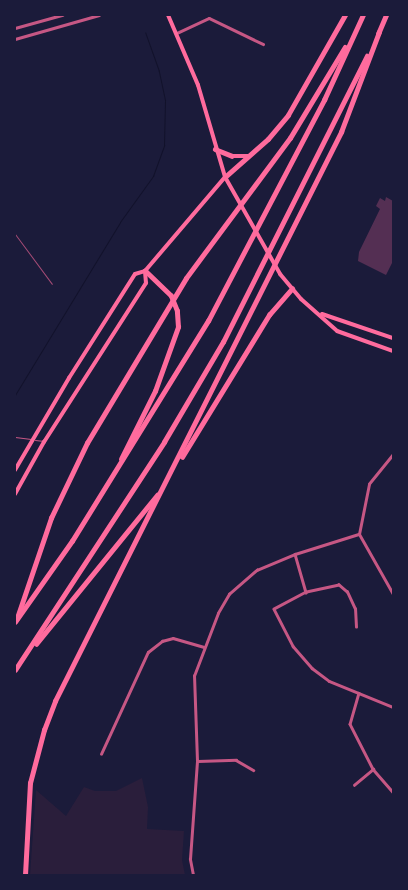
<!DOCTYPE html>
<html>
<head>
<meta charset="utf-8">
<style>
	body { margin:0 }
	#map { position:relative; width:408px; height:890px; overflow:hidden; background:#1b1b3a; font-family:"Work Sans",sans-serif }
	div>[style] { position:absolute }
	[style*='--x'] { left:calc(var(--x)*1px); top:calc(var(--y)*1px); width:calc(var(--w)*1px); rotate:calc(var(--a)*1deg) }
	.green>* { inset:0; background:#2a1e3b }
	.stream>* { height:1px; margin:-0.5px; padding:0 0.5px; transform-origin:0.5px; border-radius:0.5px; background:#12122b }
	.building>* { inset:0; background:#542f53 }
	.service>* { height:1px; margin:-0.5px; padding:0 0.5px; transform-origin:0.5px; border-radius:0.5px; background:#c65784 }
	.minor>* { height:2.5px; margin:-1.25px; padding:0 1.25px; transform-origin:1.25px; border-radius:1.25px; background:#c65784 }
	.tertiary>* { height:3px; margin:-1.5px; padding:0 1.5px; transform-origin:1.5px; border-radius:1.5px; background:#c65784 }
	.primary>* { height:4px; margin:-2px; padding:0 2px; transform-origin:2px; border-radius:2px; background:#ff6b9d }
	.motorway>* { height:4.5px; margin:-2.25px; padding:0 2.25px; transform-origin:2.25px; border-radius:2.25px; background:#ff6b9d }
	.rail>* { height:1px; margin:-0.5px; padding:0 0.5px; transform-origin:0.5px; border-radius:0.5px; background:#a44b75 }
	span { translate:-50% -50%; white-space:nowrap; text-align:center; line-height:1.15; -webkit-text-stroke:4.5px #1b1b3a; paint-order:stroke }
	.frame { position:absolute; inset:0; border:16px solid #1b1b3a; pointer-events:none }
</style>
</head>
<body>
<div id="map">
	<div class="green">
		<div style="clip-path:polygon(142px 778px,148px 807px,147px 829px,184px 831px,182px 860px,185px 875px,30px 875px,36px 790px,66px 816px,84px 787px,95px 791px,116px 791px)"></div>
	</div>
	<div class="stream">
		<div style="--x:15;--y:395;--w:202;--a:-58.7"></div>
		<div style="--x:120;--y:222;--w:57;--a:-54.3"></div>
		<div style="--x:153;--y:176;--w:33;--a:-70"></div>
		<div style="--x:164;--y:145;--w:45;--a:-88.7"></div>
		<div style="--x:165;--y:100;--w:30;--a:-102"></div>
		<div style="--x:159;--y:71;--w:41;--a:-109.7"></div>
	</div>
	<div class="building">
		<div style="clip-path:polygon(386px 197px,393px 201px,393px 261px,386px 275px,358px 261px,359px 252px,380px 209px,376px 206px,380px 198px,385px 201px)"></div>
	</div>
	<div class="service">
		<div style="--x:15;--y:437;--w:16;--a:7"></div>
		<div style="--x:35;--y:440;--w:9;--a:6"></div>
	</div>
	<div class="minor">
		<div style="--x:209;--y:18;--w:60;--a:25.7"></div>
		<div style="--x:15;--y:28;--w:49;--a:-15.5"></div>
		<div style="--x:177;--y:33;--w:35;--a:-25"></div>
		<div style="--x:15;--y:39;--w:87;--a:-15.9"></div>
		<div style="--x:295;--y:554;--w:40;--a:74"></div>
		<div style="--x:356;--y:627;--w:18;--a:-93"></div>
		<div style="--x:355;--y:609;--w:19;--a:-115"></div>
		<div style="--x:347;--y:592;--w:11;--a:-139"></div>
		<div style="--x:339;--y:585;--w:34;--a:168"></div>
		<div style="--x:306;--y:592;--w:36;--a:152"></div>
		<div style="--x:274;--y:609;--w:42;--a:62.8"></div>
		<div style="--x:293;--y:646;--w:29;--a:49"></div>
		<div style="--x:312;--y:668;--w:21;--a:37"></div>
		<div style="--x:329;--y:681;--w:69;--a:22.1"></div>
		<div style="--x:359;--y:693;--w:32;--a:106"></div>
		<div style="--x:350;--y:724;--w:51;--a:62.9"></div>
		<div style="--x:373;--y:769;--w:30;--a:49"></div>
		<div style="--x:101;--y:754;--w:112;--a:-65.3"></div>
		<div style="--x:148;--y:652;--w:18;--a:-38"></div>
		<div style="--x:162;--y:641;--w:11;--a:-15"></div>
		<div style="--x:173;--y:638;--w:32;--a:16"></div>
		<div style="--x:198;--y:761;--w:38;--a:-2"></div>
		<div style="--x:236;--y:760;--w:20;--a:30"></div>
		<div style="--x:354;--y:785;--w:25;--a:-40"></div>
		<div style="--x:193;--y:875;--w:16;--a:-101"></div>
		<div style="--x:190;--y:859;--w:98;--a:-85.9"></div>
		<div style="--x:197;--y:761;--w:85;--a:-92"></div>
		<div style="--x:194;--y:676;--w:67;--a:-69.1"></div>
		<div style="--x:218;--y:613;--w:22;--a:-60"></div>
		<div style="--x:229;--y:594;--w:37;--a:-41"></div>
		<div style="--x:257;--y:570;--w:41;--a:-22.8"></div>
		<div style="--x:295;--y:554;--w:67;--a:-17.4"></div>
	</div>
	<div class="tertiary">
		<div style="--x:393;--y:454;--w:38;--a:129"></div>
		<div style="--x:369;--y:484;--w:51;--a:101.3"></div>
		<div style="--x:359;--y:534;--w:69;--a:60.5"></div>
	</div>
	<div class="primary">
		<div style="--x:168;--y:15;--w:76;--a:66.8"></div>
		<div style="--x:198;--y:85;--w:96;--a:73.6"></div>
		<div style="--x:225;--y:177;--w:112;--a:60.4"></div>
		<div style="--x:280;--y:274;--w:33;--a:50"></div>
		<div style="--x:301;--y:299;--w:48;--a:41.6"></div>
		<div style="--x:337;--y:331;--w:59;--a:19.7"></div>
		<div style="--x:322;--y:314;--w:75;--a:18.7"></div>
		<div style="--x:15;--y:470;--w:107;--a:-59.6"></div>
		<div style="--x:69;--y:378;--w:123;--a:-57.6"></div>
		<div style="--x:135;--y:274;--w:10;--a:-17"></div>
		<div style="--x:145;--y:271;--w:123;--a:-49.6"></div>
		<div style="--x:15;--y:494;--w:60;--a:-60.9"></div>
		<div style="--x:44;--y:442;--w:189;--a:-57.3"></div>
		<div style="--x:146;--y:283;--w:12;--a:-95"></div>
	</div>
	<div class="motorway">
		<div style="--x:378;--y:34;--w:21;--a:-67"></div>
		<div style="--x:215;--y:149;--w:18;--a:22"></div>
		<div style="--x:232;--y:156;--w:16;--a:0"></div>
		<div style="--x:225;--y:177;--w:57;--a:-41.5"></div>
		<div style="--x:268;--y:139;--w:31;--a:-50"></div>
		<div style="--x:288;--y:115;--w:115;--a:-60.3"></div>
		<div style="--x:182;--y:457;--w:167;--a:-58.5"></div>
		<div style="--x:269;--y:315;--w:35;--a:-49"></div>
		<div style="--x:121;--y:459;--w:76;--a:-63.4"></div>
		<div style="--x:155;--y:391;--w:68;--a:-70.2"></div>
		<div style="--x:178;--y:327;--w:16;--a:-94"></div>
		<div style="--x:177;--y:311;--w:16;--a:-112"></div>
		<div style="--x:171;--y:296;--w:36;--a:-136"></div>
		<div style="--x:17;--y:618;--w:106;--a:-71.2"></div>
		<div style="--x:51;--y:518;--w:83;--a:-64.4"></div>
		<div style="--x:87;--y:443;--w:192;--a:-59"></div>
		<div style="--x:186;--y:278;--w:174;--a:-53.4"></div>
		<div style="--x:290;--y:138;--w:106;--a:-58.9"></div>
		<div style="--x:15;--y:622;--w:99;--a:-54.9"></div>
		<div style="--x:72;--y:541;--w:259;--a:-58.3"></div>
		<div style="--x:208;--y:321;--w:250;--a:-62.3"></div>
		<div style="--x:324;--y:100;--w:94;--a:-65.4"></div>
		<div style="--x:36;--y:644;--w:192;--a:-50.9"></div>
		<div style="--x:15;--y:670;--w:272;--a:-56.8"></div>
		<div style="--x:164;--y:442;--w:116;--a:-59.5"></div>
		<div style="--x:223;--y:342;--w:320;--a:-63.3"></div>
		<div style="--x:25;--y:875;--w:92;--a:-86.9"></div>
		<div style="--x:30;--y:783;--w:55;--a:-75.2"></div>
		<div style="--x:44;--y:730;--w:31;--a:-69"></div>
		<div style="--x:55;--y:701;--w:637;--a:-63.31"></div>
		<div style="--x:341;--y:132;--w:107;--a:-69.2"></div>
	</div>
	<div class="rail">
		<div style="--x:15;--y:234;--w:62;--a:53.5"></div>
	</div>
	<div class="frame"></div>
</div>
</body>
</html>
